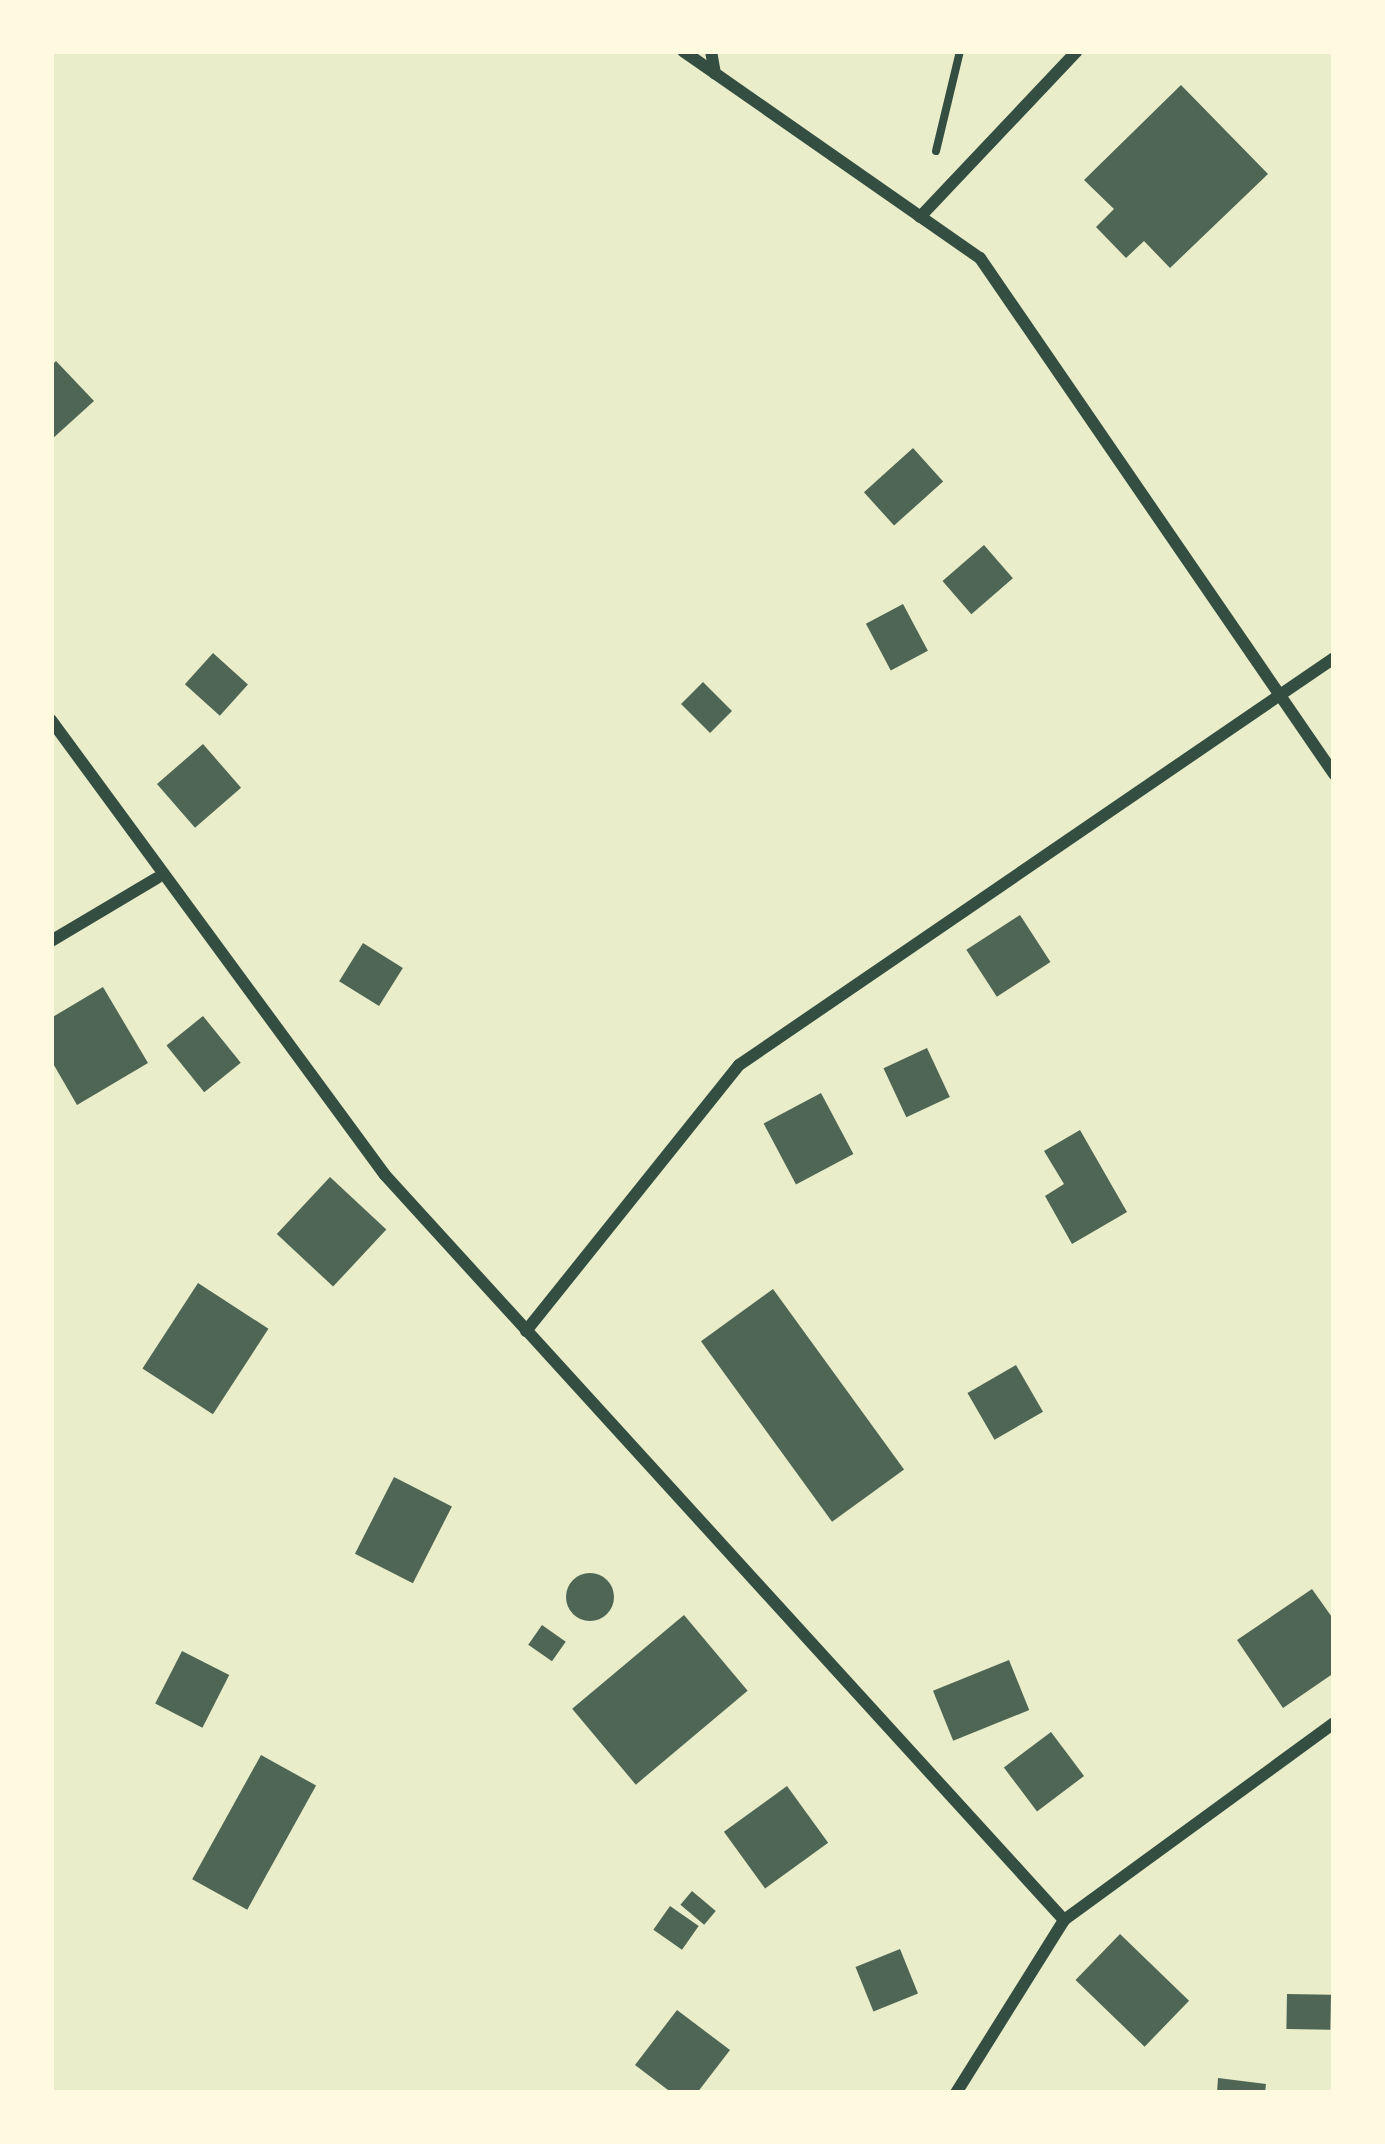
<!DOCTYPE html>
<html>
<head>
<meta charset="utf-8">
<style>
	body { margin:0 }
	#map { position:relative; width:1385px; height:2144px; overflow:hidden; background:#e9edc9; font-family:Spectral,serif }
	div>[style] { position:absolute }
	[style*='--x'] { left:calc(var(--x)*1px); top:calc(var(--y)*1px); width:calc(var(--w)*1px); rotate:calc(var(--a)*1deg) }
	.building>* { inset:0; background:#4f6655; transform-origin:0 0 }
	.round { border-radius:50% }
	.path>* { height:8px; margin:-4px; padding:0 4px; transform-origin:4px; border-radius:4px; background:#344e41 }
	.minor>* { height:12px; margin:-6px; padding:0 6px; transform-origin:6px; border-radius:6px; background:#344e41 }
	span { translate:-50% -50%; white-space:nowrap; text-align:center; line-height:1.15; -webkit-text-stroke:9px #fefae0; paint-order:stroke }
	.frame { position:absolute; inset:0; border:54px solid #fefae0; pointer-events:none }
</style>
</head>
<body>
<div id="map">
	<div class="building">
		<div style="clip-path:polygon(1181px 85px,1268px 174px,1170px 268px,1144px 241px,1126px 258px,1096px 227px,1114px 209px,1084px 180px)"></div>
		<div style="clip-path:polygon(56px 361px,94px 401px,51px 440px,51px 366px)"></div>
		<div style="left:913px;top:448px;width:45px;height:66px;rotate:48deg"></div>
		<div style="left:984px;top:545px;width:44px;height:55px;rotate:49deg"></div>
		<div style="left:903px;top:604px;width:53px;height:42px;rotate:62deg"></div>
		<div style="left:213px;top:653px;width:47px;height:42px;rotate:42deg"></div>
		<div style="left:703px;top:682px;width:41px;height:31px;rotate:45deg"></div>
		<div style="left:203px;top:744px;width:58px;height:61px;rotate:49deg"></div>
		<div style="left:1020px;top:915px;width:56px;height:64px;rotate:57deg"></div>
		<div style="left:363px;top:943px;width:47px;height:45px;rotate:32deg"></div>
		<div style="clip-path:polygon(103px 987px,148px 1063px,77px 1105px,51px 1060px,51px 1018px)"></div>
		<div style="left:203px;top:1016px;width:60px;height:47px;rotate:51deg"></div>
		<div style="left:927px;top:1048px;width:54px;height:48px;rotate:65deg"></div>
		<div style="left:821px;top:1093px;width:69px;height:65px;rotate:62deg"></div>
		<div style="clip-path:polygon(1080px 1130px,1127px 1212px,1072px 1244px,1045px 1196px,1064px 1184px,1044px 1151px)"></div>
		<div style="left:330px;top:1177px;width:77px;height:78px;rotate:43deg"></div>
		<div style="left:198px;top:1283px;width:84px;height:102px;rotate:33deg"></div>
		<div style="left:773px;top:1289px;width:223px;height:89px;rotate:54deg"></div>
		<div style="left:1016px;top:1365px;width:54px;height:56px;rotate:60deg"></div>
		<div style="left:394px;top:1477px;width:65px;height:86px;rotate:27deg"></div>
		<div class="round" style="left:566px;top:1573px;width:48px;height:48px"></div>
		<div style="clip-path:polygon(1312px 1589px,1334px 1620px,1334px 1673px,1283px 1708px,1237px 1640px)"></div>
		<div style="left:684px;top:1615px;width:99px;height:146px;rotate:50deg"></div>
		<div style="left:542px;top:1625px;width:29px;height:24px;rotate:35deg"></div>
		<div style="left:182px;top:1651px;width:53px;height:59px;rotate:27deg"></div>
		<div style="left:1009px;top:1660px;width:54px;height:82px;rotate:68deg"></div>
		<div style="left:1051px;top:1732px;width:55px;height:59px;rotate:53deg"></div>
		<div style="left:261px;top:1755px;width:63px;height:142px;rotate:29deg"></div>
		<div style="left:787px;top:1786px;width:70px;height:78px;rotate:54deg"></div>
		<div style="left:692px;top:1891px;width:31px;height:18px;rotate:40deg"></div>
		<div style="left:670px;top:1906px;width:35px;height:29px;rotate:35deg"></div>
		<div style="left:1120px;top:1934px;width:96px;height:64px;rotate:44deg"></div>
		<div style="left:900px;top:1949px;width:48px;height:48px;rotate:68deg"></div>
		<div style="left:1287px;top:1994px;width:44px;height:35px;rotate:1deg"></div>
		<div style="clip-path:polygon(677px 2010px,730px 2050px,697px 2093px,672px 2093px,635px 2065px)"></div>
		<div style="clip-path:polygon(1218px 2078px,1266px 2084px,1265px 2093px,1217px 2093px)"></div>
	</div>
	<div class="path">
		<div style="--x:936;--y:151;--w:103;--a:-76.5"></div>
	</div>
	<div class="minor">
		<div style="--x:683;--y:51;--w:362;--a:34.9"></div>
		<div style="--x:980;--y:258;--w:626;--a:55.55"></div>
		<div style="--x:711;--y:51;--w:23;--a:80"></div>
		<div style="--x:920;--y:217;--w:228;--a:-46.6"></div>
		<div style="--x:51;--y:720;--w:564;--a:53.72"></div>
		<div style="--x:385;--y:1175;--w:1008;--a:47.65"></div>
		<div style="--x:51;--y:941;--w:123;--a:-30.7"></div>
		<div style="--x:526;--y:1331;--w:341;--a:-51.3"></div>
		<div style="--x:739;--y:1065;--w:721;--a:-34.37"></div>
		<div style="--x:956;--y:2093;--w:204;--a:-58"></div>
		<div style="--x:1064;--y:1920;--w:334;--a:-36.1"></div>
	</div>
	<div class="frame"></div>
</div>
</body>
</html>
